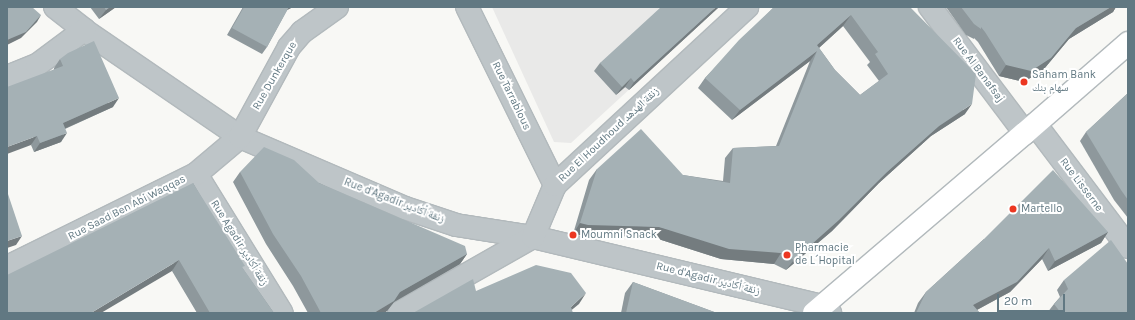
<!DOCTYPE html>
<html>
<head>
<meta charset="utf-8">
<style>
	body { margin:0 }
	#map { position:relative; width:1135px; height:320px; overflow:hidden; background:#f8f8f5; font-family:Karla,"Noto Naskh Arabic",sans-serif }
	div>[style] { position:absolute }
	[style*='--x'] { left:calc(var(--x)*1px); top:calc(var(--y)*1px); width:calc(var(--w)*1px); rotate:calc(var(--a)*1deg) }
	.built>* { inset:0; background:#e9e9e8 }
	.roads { filter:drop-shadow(1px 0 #b2b9bc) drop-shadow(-1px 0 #b2b9bc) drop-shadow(0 1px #b2b9bc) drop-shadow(0 -1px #b2b9bc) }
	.minor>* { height:22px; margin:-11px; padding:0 11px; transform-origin:11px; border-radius:11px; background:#bec5c8 }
	.major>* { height:22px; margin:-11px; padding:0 11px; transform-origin:11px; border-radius:11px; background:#fff }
	.wall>* { inset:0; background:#8e989c }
	.shaded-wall>* { inset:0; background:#747c7f }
	.building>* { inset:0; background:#a5b1b5 }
	.dots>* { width:11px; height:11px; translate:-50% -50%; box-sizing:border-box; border:2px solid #fff; border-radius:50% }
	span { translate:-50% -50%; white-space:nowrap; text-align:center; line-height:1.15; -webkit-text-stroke:4px #fff; paint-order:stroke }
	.street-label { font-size:11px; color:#617882 }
	.poi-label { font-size:11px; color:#617882 }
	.left { translate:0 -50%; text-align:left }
	.frame { position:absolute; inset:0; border:8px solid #617882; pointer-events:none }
	.scale { position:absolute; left:997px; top:294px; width:68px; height:18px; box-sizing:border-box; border:2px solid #617882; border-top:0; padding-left:5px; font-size:12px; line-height:14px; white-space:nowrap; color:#617882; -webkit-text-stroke:3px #fff; paint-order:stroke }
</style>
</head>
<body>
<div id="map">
	<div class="built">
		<div style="clip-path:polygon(492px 7px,719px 7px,571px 143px,554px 142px)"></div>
	</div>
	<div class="roads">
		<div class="minor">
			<div style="--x:55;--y:7;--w:37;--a:38"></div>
			<div style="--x:84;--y:30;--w:189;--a:34.4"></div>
			<div style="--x:240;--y:137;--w:180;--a:23.3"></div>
			<div style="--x:405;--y:208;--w:54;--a:18.4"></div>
			<div style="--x:456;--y:225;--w:78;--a:8.9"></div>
			<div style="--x:533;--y:237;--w:297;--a:13.4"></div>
			<div style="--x:822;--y:306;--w:11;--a:41"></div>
			<div style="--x:467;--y:7;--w:199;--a:63.7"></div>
			<div style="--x:930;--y:7;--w:158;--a:53"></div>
			<div style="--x:7;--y:77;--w:32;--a:-22"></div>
			<div style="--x:37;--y:65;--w:59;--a:-36.7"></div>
			<div style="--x:1035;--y:124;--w:154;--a:52.9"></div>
			<div style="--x:196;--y:174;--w:163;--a:58.3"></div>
			<div style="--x:7;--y:267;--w:211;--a:-26.2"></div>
			<div style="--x:196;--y:174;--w:57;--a:-40.1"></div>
			<div style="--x:240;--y:137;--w:102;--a:-61.4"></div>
			<div style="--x:289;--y:47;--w:20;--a:-49"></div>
			<div style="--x:302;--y:32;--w:43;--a:-35.5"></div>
			<div style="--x:399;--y:313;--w:154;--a:-29.6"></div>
			<div style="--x:533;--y:237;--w:56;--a:-67.1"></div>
			<div style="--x:555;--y:185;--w:262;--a:-42.8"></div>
		</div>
		<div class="major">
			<div style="--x:814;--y:313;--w:277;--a:-40.5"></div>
			<div style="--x:1025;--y:133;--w:137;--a:-41.1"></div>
		</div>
	</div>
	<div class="wall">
		<div style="clip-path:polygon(90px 7px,116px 7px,99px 19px)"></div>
		<div style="clip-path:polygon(243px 7px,293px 7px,287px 10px,267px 47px,262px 54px,227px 35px)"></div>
		<div style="clip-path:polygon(719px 7px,629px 90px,625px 87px,616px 95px,594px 71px,600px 63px)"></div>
		<div style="clip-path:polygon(evenodd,774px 7px,910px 7px,965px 114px,931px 136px,879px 183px,832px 231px,786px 270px,774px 264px,721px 259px,652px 237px,580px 235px,573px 234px,589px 180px,597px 169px,683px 175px,723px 181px,725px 158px,733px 148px,776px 146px,810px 61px,732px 120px,698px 88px,705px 78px,774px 7px,843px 26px,870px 62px,867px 65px,879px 81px,860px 95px,835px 70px,819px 48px,843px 26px)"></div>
		<div style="clip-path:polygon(946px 7px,1116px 7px,1113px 12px,1069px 39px,1044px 69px,1024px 82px,999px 76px,978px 42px,974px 38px,974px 39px,966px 35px)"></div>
		<div style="clip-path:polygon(60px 59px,113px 107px,65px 129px,61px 142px,34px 152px,31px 145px,54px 69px,54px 68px)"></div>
		<div style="clip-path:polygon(1128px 93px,1128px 218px,1114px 200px,1080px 141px,1086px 132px)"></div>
		<div style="clip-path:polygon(240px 172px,319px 183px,467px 254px,460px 264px,394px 302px,387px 311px,384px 313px,308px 313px,293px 286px,266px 244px,233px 182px)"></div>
		<div style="clip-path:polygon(193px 183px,243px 269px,274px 313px,197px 313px,172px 271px)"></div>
		<div style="clip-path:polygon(1108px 232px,1101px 243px,1048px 271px,1042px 259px,1010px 292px,977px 310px,980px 313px,914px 313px,918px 303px,926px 292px,984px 239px)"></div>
		<div style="clip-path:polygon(1064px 280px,1128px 313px,1047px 313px,1054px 304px,1060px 297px,1057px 290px)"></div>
		<div style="clip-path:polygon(633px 282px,717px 313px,621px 313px,625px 293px)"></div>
	</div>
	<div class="shaded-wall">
		<div style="clip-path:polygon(110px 7px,116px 7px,99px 19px,106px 10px)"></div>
		<div style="clip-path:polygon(288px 7px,293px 7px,285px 11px)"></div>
		<div style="clip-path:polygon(716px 7px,719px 7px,629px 90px,634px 82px)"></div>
		<div style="clip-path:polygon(1111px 7px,1116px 7px,1113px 12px,1069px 39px,1044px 69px,1024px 82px,999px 76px,1006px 65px,1076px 28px)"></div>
		<div style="clip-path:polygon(41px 15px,37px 22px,21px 38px,7px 45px,7px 40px)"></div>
		<div style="clip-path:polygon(851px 15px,843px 26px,810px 56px,817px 45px)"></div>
		<div style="clip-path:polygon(817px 51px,810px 61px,732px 120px,740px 110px)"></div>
		<div style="clip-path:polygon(631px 78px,625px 87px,616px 95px,622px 87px)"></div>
		<div style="clip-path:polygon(119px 98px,113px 107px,57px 132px,63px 123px)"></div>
		<div style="clip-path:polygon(972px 104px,965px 114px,931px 136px,879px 183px,832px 231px,786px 270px,794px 260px,887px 172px,939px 126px)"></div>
		<div style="clip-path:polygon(67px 133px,61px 142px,34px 152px,40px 143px)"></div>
		<div style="clip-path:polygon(37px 136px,31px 145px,7px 154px,7px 147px)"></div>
		<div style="clip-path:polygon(580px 223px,659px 227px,781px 253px,774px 264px,721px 259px,652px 237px,580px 235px,573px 234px)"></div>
		<div style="clip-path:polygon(1108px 232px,1101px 243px,1048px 271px,1055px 261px)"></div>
		<div style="clip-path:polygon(22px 236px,16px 245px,7px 248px,7px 241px)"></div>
		<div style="clip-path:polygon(1049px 248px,1042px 259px,1010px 292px,971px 313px,973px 305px)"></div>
		<div style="clip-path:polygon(467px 254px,460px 264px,394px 302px,387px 311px,384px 313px,374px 313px,400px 292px)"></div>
		<div style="clip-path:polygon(179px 260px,172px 271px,101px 313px,91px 313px)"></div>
		<div style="clip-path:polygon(586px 293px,579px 304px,568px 313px,571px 307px)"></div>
	</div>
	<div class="building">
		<div style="clip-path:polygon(7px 7px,32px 7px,41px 15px,26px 32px,7px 40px)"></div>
		<div style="clip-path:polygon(104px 7px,110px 7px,106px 10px)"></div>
		<div style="clip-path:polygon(244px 7px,289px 7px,267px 47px,232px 28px)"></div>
		<div style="clip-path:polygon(661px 7px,716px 7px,634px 82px,631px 78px,622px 87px,600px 63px)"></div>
		<div style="clip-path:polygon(evenodd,774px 7px,910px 7px,976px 74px,972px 104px,939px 126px,887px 172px,839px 220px,794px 260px,781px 253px,729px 249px,659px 227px,588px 225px,580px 223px,597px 169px,641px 129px,683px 175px,730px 183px,733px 148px,779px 146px,817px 51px,740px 110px,705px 78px,739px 40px,774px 7px,851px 15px,878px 52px,875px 54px,888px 74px,860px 95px,835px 70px,817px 45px,851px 15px)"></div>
		<div style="clip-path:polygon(961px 7px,1111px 7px,1076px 28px,1051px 58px,1031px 71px,1006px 65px,985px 32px,981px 27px,981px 29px,974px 24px)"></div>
		<div style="clip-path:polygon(94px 41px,119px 98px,63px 123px,67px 133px,40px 143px,37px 136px,7px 147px,7px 87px,63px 66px,60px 59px,68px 53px)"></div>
		<div style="clip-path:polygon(1128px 93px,1128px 200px,1121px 190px,1086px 132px)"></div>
		<div style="clip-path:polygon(264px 147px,294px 160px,319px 183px,465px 246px,467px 254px,400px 292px,394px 301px,374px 313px,321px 313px,301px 276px,273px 234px,240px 172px)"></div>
		<div style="clip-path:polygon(1053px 170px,1108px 232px,1055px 261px,1049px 248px,1017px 282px,973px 305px,980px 313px,916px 313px,926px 292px,984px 239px)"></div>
		<div style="clip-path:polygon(193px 183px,245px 266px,242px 267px,274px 313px,210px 313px,179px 260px,91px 313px,7px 313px,7px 275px)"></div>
		<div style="clip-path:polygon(7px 191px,22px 236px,7px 241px)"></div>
		<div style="clip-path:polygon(1111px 240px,1128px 264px,1128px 313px,1061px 313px,1054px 304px,1068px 289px,1064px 280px)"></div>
		<div style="clip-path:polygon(536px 265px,571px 273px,586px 293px,571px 307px,573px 313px,413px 313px,473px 279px,476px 291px)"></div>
		<div style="clip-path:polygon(633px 282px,717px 313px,626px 313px)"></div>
	</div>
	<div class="dots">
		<div style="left:1024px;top:82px;background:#ec3721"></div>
		<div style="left:1013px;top:209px;background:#ec3721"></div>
		<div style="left:573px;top:235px;background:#ec3721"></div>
		<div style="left:787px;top:255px;background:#ec3721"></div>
	</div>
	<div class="street-label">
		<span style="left:978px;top:70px;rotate:53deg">Rue Al Banafsaj</span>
		<span style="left:275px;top:76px;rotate:-60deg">Rue Dunkerque</span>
		<span style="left:511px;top:96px;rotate:64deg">Rue Tarrablous</span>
		<span style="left:609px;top:135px;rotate:-43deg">Rue El Houdhoud زنقة الهدهد</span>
		<span style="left:1081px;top:185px;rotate:53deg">Rue Lisserne</span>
		<span style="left:394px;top:201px;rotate:21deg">Rue d'Agadir زنقة أكادير</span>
		<span style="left:127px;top:208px;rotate:-27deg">Rue Saad Ben Abi Waqqas</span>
		<span style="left:239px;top:243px;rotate:58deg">Rue Agadir زنقة أكادير</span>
		<span style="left:708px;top:279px;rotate:14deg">Rue d'Agadir زنقة أكادير</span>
	</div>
	<div class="poi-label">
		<span class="left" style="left:1032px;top:82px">Saham Bank<br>سهام بنك</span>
		<span class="left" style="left:1021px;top:209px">Martello</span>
		<span class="left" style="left:581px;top:235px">Moumni Snack</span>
		<span class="left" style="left:795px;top:255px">Pharmacie<br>de L´Hopital</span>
	</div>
	<div class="frame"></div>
	<div class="scale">20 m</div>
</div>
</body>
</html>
